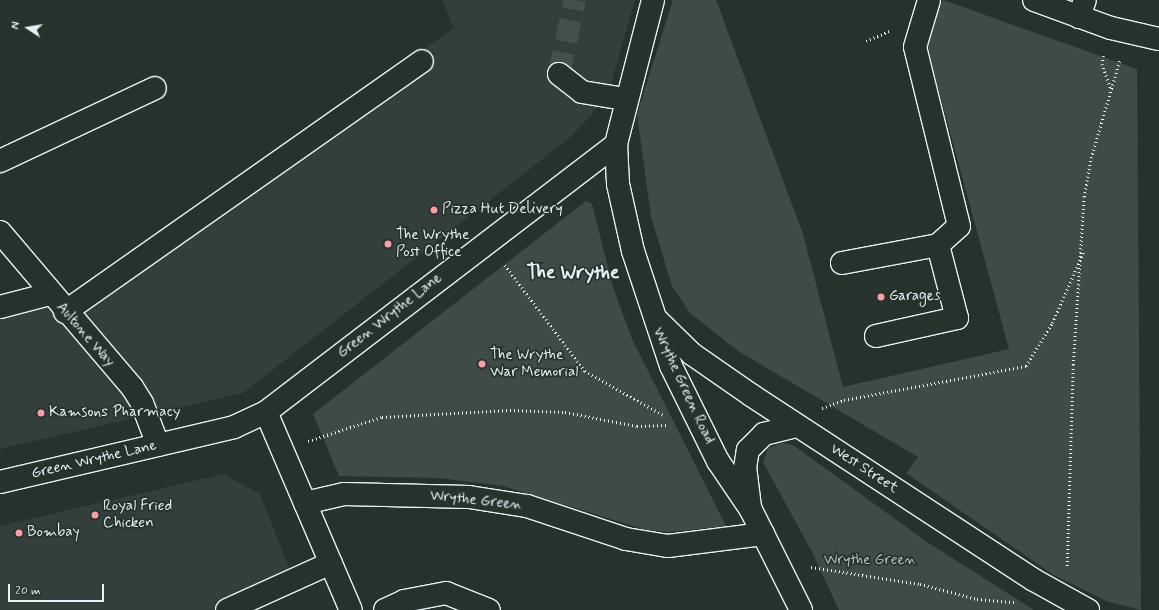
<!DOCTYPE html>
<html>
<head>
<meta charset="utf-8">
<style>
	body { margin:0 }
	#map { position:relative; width:1159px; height:610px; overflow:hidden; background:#26332d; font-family:Mynerve,sans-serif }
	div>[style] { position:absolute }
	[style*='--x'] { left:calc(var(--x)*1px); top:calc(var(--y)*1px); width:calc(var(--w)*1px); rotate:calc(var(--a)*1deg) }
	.built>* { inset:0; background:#333f3a }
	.green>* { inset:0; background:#3e4b47 }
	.minor-tunnel>* { height:22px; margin-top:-11px; transform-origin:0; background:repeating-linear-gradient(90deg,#43504b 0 22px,transparent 0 33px) }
	.path>* { height:2.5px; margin-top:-1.25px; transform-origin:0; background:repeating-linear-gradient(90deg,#e8f1f8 0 1px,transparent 0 4px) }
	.roads { filter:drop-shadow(1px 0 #e8f1f8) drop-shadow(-1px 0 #e8f1f8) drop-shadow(0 1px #e8f1f8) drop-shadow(0 -1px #e8f1f8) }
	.minor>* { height:22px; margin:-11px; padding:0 11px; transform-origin:11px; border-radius:11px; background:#26332d }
	.major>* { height:22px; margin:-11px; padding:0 11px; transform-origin:11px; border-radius:11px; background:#26332d }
	.dots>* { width:11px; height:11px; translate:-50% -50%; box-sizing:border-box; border:2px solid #26332d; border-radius:50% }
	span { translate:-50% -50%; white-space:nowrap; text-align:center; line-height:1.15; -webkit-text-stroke:3.5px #26332d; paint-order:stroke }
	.poi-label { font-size:15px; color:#e8f1f8 }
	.left { translate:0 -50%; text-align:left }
	.street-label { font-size:15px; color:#e8f1f8 }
	.park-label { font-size:15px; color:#b5bfc3 }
	.district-label { font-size:19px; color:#e8f1f8; font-weight:700 }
	.north { position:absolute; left:8px; top:8px; width:40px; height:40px; -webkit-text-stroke:3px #26332d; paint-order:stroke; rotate:282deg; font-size:11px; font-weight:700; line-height:16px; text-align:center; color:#e8f1f8 }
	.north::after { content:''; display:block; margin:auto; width:14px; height:18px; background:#e8f1f8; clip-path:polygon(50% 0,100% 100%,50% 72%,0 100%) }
	.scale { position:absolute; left:8px; top:584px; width:96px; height:18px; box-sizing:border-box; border:2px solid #e8f1f8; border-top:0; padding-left:5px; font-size:12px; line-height:14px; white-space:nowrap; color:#e8f1f8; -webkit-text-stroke:3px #26332d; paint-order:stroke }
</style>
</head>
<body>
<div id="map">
	<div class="built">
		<div style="clip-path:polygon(442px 0,635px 0,607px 97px,572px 136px,243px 393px,0 449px,0 313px,75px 294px,454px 28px)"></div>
		<div style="clip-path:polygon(224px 474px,260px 494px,290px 570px,231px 595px,236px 610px,0 610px,0 526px)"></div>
	</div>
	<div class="green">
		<div style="clip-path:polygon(673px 0,716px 0,803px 234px,843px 387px,1009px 349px,926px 44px,928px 29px,943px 0,1137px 69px,1141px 610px,1106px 601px,1052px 574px,906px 473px,918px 457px,738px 351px,690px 313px,672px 286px,651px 217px,637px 114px)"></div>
		<div style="clip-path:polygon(586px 201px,592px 204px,613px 287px,632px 339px,726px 526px,669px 532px,647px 530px,503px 486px,439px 478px,339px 476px,313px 414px)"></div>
		<div style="clip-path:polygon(782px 443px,793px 445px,927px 542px,1034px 610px,839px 610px,812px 552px,763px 462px,768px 448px)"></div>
	</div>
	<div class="minor-tunnel">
		<div style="--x:559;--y:74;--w:76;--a:-77.8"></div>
	</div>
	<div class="path">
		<div style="--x:866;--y:41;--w:26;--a:-23"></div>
		<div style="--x:1104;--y:56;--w:8;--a:104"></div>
		<div style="--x:1102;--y:64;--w:27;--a:70"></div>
		<div style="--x:505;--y:265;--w:133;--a:53"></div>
		<div style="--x:585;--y:371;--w:90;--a:29.4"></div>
		<div style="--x:822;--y:408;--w:23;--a:-20"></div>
		<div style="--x:844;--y:400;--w:185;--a:-10.6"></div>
		<div style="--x:1026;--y:366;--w:50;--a:-58.8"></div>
		<div style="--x:1052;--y:323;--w:77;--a:-66.1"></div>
		<div style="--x:308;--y:441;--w:78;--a:-18"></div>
		<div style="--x:382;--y:417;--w:128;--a:-3.1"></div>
		<div style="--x:510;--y:410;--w:55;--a:2.1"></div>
		<div style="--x:565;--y:412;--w:73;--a:11"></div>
		<div style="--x:637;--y:426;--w:32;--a:-2"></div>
		<div style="--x:1067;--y:566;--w:201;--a:-88.3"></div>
		<div style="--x:1073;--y:365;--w:168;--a:-86.3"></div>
		<div style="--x:1084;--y:197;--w:40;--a:-80"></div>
		<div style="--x:1091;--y:158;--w:103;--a:-73.7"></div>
		<div style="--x:811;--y:567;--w:110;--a:8.9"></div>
		<div style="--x:920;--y:584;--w:59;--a:14.7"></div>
		<div style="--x:977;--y:599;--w:38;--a:5"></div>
	</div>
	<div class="roads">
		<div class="minor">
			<div style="--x:653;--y:0;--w:149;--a:104.4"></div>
			<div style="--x:616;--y:144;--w:40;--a:87.1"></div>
			<div style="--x:618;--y:184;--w:69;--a:77.4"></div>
			<div style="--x:633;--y:251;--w:121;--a:71.7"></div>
			<div style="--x:671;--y:366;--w:106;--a:63.7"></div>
			<div style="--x:718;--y:461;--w:59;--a:56"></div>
			<div style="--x:751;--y:510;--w:112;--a:63.4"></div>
			<div style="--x:1079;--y:17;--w:18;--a:-71"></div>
			<div style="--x:559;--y:74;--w:29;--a:38"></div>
			<div style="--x:582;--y:92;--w:44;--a:9.2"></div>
			<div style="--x:0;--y:161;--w:171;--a:-25.2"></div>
			<div style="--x:0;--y:232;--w:204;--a:49.6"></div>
			<div style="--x:132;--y:387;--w:19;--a:58"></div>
			<div style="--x:142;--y:403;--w:45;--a:69.1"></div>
			<div style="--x:842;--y:263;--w:98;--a:-10.6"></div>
			<div style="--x:0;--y:307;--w:52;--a:-14.6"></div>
			<div style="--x:65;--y:312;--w:436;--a:-35.1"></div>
			<div style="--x:657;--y:320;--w:49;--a:44.2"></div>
			<div style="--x:692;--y:354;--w:72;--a:34.8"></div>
			<div style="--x:751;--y:395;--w:338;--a:33.2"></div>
			<div style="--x:1034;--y:580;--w:62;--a:29.1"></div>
			<div style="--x:876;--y:336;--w:83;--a:-12.5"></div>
			<div style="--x:957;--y:318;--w:75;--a:-104.6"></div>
			<div style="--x:938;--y:245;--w:28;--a:-42"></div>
			<div style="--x:959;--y:226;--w:184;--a:-103.8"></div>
			<div style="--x:915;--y:47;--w:49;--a:-73.4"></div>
			<div style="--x:266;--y:412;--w:215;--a:66.8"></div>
			<div style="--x:0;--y:482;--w:240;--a:-13.2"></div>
			<div style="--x:234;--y:427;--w:35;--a:-25"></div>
			<div style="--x:266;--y:412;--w:441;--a:-37.4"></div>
			<div style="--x:305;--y:503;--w:40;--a:-13"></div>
			<div style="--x:344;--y:494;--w:125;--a:1.4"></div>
			<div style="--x:469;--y:497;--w:59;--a:8.8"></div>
			<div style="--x:527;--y:506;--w:104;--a:18.4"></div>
			<div style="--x:626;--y:539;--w:43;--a:9.5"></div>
			<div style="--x:668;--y:546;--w:96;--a:-7.2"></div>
			<div style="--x:750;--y:507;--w:39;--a:-97"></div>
			<div style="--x:745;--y:468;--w:18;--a:-81"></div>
			<div style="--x:748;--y:450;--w:23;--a:-45"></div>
			<div style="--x:764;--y:434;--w:34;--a:-14"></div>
			<div style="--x:227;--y:610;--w:114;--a:-24.3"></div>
			<div style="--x:385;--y:610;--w:21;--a:-25"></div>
			<div style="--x:404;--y:601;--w:43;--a:-10.8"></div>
			<div style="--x:446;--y:593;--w:46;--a:21.6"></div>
		</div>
		<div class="major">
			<div style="--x:1034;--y:0;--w:82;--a:20"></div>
			<div style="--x:1111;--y:28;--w:49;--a:12.9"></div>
		</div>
	</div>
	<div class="dots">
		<div style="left:434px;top:210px;background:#ff9aa2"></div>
		<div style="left:388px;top:244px;background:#ff9aa2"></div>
		<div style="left:881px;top:297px;background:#ff9aa2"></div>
		<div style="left:482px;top:364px;background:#ff9aa2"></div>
		<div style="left:41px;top:413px;background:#ff9aa2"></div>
		<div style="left:95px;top:515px;background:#ff9aa2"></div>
		<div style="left:19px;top:533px;background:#ff9aa2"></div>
	</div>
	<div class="poi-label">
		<span class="left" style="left:442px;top:210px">Pizza Hut Delivery</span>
		<span class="left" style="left:396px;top:244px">The Wrythe<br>Post Office</span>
		<span class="left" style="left:889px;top:297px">Garages</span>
		<span class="left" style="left:490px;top:364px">The Wrythe<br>War Memorial</span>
		<span class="left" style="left:49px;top:413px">Kamsons Pharmacy</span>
		<span class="left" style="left:103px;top:515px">Royal Fried<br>Chicken</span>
		<span class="left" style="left:27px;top:533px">Bombay</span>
	</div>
	<div class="street-label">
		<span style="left:390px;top:316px;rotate:-38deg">Green Wrythe Lane</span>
		<span style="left:85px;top:335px;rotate:49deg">Aultone Way</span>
		<span style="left:683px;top:386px;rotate:65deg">Wrythe Green Road</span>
		<span style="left:94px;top:460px;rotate:-13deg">Green Wrythe Lane</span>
		<span style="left:864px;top:469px;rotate:33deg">West Street</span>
		<span style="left:476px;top:501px;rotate:6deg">Wrythe Green</span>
	</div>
	<div class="park-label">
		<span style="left:870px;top:561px">Wrythe Green</span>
	</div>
	<div class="district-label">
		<span style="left:573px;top:273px">The Wrythe</span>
	</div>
	<div class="north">N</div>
	<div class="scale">20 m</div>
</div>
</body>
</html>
